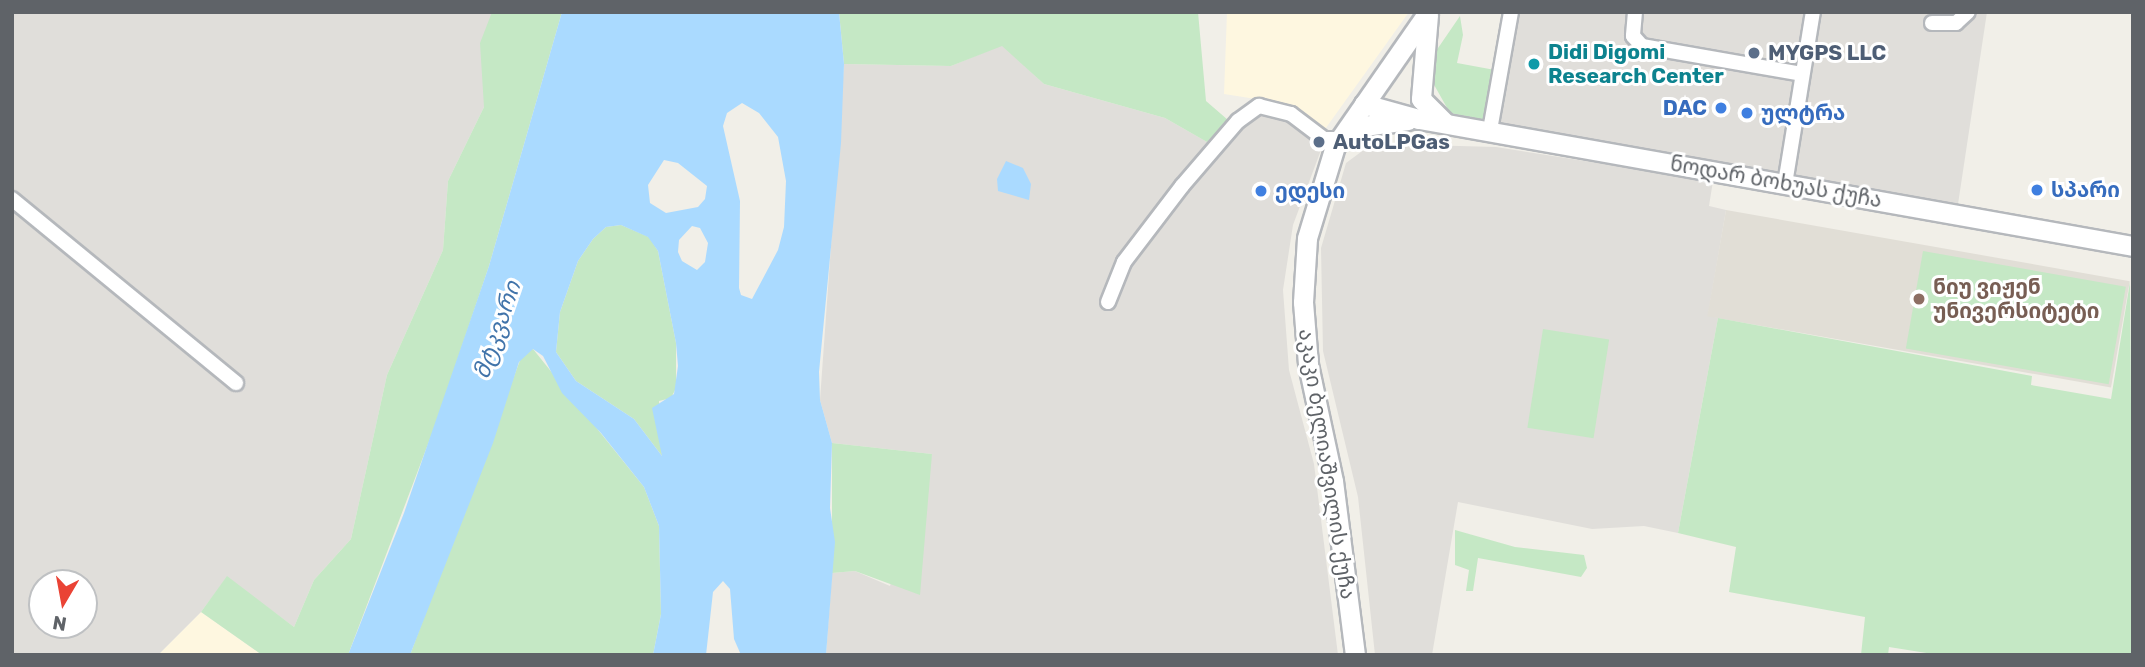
<!DOCTYPE html>
<html>
<head>
<meta charset="utf-8">
<style>
	body { margin:0 }
	#map { position:relative; width:2145px; height:667px; overflow:hidden; background:#f1efe8; font-family:Rubik,"Noto Sans Georgian",sans-serif }
	div>[style] { position:absolute }
	[style*='--x'] { left:calc(var(--x)*1px); top:calc(var(--y)*1px); width:calc(var(--w)*1px); rotate:calc(var(--a)*1deg) }
	.commercial>* { inset:0; background:#fef7e0 }
	.industrial>* { inset:0; background:#e0deda }
	.education>* { inset:0; background:#e1ded6; transform-origin:0 0 }
	.green>* { inset:0; background:#c5e8c5; transform-origin:0 0 }
	.water>* { inset:0; background:#aadaff }
	.roads { filter:drop-shadow(2px 0 #b5b8bc) drop-shadow(-2px 0 #b5b8bc) drop-shadow(0 2px #b5b8bc) drop-shadow(0 -2px #b5b8bc) }
	.street>* { height:14px; margin:-7px; padding:0 7px; transform-origin:7px; border-radius:7px; background:#fff }
	.secondary>* { height:19px; margin:-9.5px; padding:0 9.5px; transform-origin:9.5px; border-radius:9.5px; background:#fff }
	.dots>* { width:19px; height:19px; translate:-50% -50%; box-sizing:border-box; border:4px solid #fff; border-radius:50% }
	span { translate:-50% -50%; white-space:nowrap; text-align:center; line-height:1.15; -webkit-text-stroke:6px #fff; paint-order:stroke }
	.culture-label { font-size:21px; color:#0d838f; font-weight:700 }
	.left { translate:0 -50%; text-align:left }
	.service-label { font-size:21px; color:#4e5e75; font-weight:700 }
	.shop-label { font-size:21px; color:#366cbe; font-weight:700 }
	.right { translate:-100% -50%; text-align:right }
	.street-label { font-size:21px; color:#5f6368 }
	.education-label { font-size:21px; color:#785e54; font-weight:700 }
	.water-label { font-size:23px; color:#4174aa; font-style:italic }
	.frame { position:absolute; inset:0; border:14px solid #5f6368; pointer-events:none }
	.north { position:absolute; left:28px; top:569px; width:70px; height:70px; box-sizing:border-box; background:#fff; border:2px solid #bfc1c3; border-radius:50%; rotate:190deg; font-size:19px; font-weight:700; line-height:28px; text-align:center; color:#5f6368 }
	.north::after { content:''; display:block; margin:auto; width:24px; height:32px; background:#ea4335; clip-path:polygon(50% 0,100% 100%,50% 72%,0 100%) }
</style>
</head>
<body>
<div id="map">
	<div class="commercial">
		<div style="clip-path:polygon(1227px 12px,1409px 12px,1323px 132px,1282px 103px,1224px 94px)"></div>
		<div style="clip-path:polygon(201px 612px,262px 655px,158px 655px)"></div>
	</div>
	<div class="industrial">
		<div style="clip-path:polygon(evenodd,12px 12px,495px 12px,484px 75px,484px 107px,448px 181px,443px 250px,387px 375px,351px 539px,314px 580px,294px 627px,227px 577px,201px 612px,158px 655px,12px 655px,12px 12px,42px 583px,84px 583px,84px 625px,42px 625px,42px 583px)"></div>
		<div style="clip-path:polygon(1516px 12px,1987px 12px,1958px 204px,1498px 128px)"></div>
		<div style="clip-path:polygon(1002px 45px,1044px 84px,1165px 118px,1223px 151px,1259px 111px,1290px 120px,1321px 150px,1293px 225px,1283px 290px,1289px 370px,1314px 464px,1338px 655px,826px 655px,832px 573px,855px 571px,890px 586px,932px 454px,832px 443px,820px 400px,844px 64px,951px 66px)"></div>
		<div style="clip-path:polygon(1423px 145px,1496px 147px,1713px 181px,1709px 206px,1726px 210px,1708px 315px,1718px 318px,1678px 533px,1644px 526px,1592px 529px,1458px 502px,1432px 655px,1375px 655px,1358px 497px,1323px 351px,1321px 248px,1346px 163px,1365px 149px)"></div>
	</div>
	<div class="education">
		<div style="left:1726px;top:210px;width:410px;height:108px;rotate:10deg"></div>
	</div>
	<div class="green">
		<div style="clip-path:polygon(492px 12px,562px 12px,489px 266px,436px 423px,348px 655px,262px 655px,201px 612px,227px 576px,294px 627px,314px 580px,351px 539px,387px 375px,443px 250px,448px 181px,484px 107px,480px 43px)"></div>
		<div style="clip-path:polygon(839px 12px,1198px 12px,1206px 101px,1228px 120px,1207px 142px,1165px 118px,1044px 84px,1002px 46px,951px 66px,844px 64px)"></div>
		<div style="clip-path:polygon(1460px 16px,1463px 35px,1457px 63px,1495px 70px,1487px 120px,1450px 113px,1433px 83px,1436px 51px)"></div>
		<div style="clip-path:polygon(621px 225px,649px 237px,658px 251px,676px 343px,676px 388px,671px 398px,659px 401px,662px 456px,634px 419px,576px 381px,556px 352px,560px 312px,578px 261px,593px 239px,606px 227px)"></div>
		<div style="left:1923px;top:251px;width:206px;height:99px;rotate:10deg"></div>
		<div style="clip-path:polygon(2130px 282px,2133px 655px,1939px 655px,1889px 647px,1888px 655px,1861px 655px,1865px 617px,1729px 592px,1736px 547px,1678px 533px,1718px 318px,2032px 376px,2031px 385px,2111px 399px)"></div>
		<div style="left:1543px;top:329px;width:67px;height:100px;rotate:9deg"></div>
		<div style="clip-path:polygon(533px 349px,644px 487px,659px 526px,661px 614px,653px 655px,410px 655px,522px 355px)"></div>
		<div style="clip-path:polygon(832px 443px,932px 454px,920px 595px,855px 571px,832px 573px)"></div>
		<div style="clip-path:polygon(1455px 530px,1515px 547px,1584px 555px,1587px 568px,1581px 577px,1478px 558px,1473px 591px,1466px 591px,1469px 570px,1455px 565px)"></div>
	</div>
	<div class="water">
		<div style="clip-path:polygon(evenodd,562px 12px,839px 12px,844px 64px,841px 143px,819px 372px,820px 400px,832px 443px,830px 508px,835px 542px,826px 655px,741px 655px,734px 639px,730px 589px,723px 581px,713px 592px,706px 655px,653px 655px,661px 614px,659px 526px,644px 487px,601px 433px,562px 393px,543px 356px,533px 349px,519px 362px,493px 443px,410px 655px,348px 655px,404px 513px,489px 266px,562px 12px,742px 103px,759px 113px,778px 137px,786px 181px,784px 227px,778px 250px,752px 299px,741px 295px,739px 288px,740px 201px,723px 126px,727px 113px,742px 103px,562px 12px,664px 160px,678px 163px,707px 186px,705px 199px,698px 207px,666px 213px,650px 203px,648px 185px,664px 160px,562px 12px,621px 225px,648px 237px,658px 251px,676px 343px,678px 366px,674px 394px,652px 408px,662px 456px,634px 419px,576px 381px,556px 352px,560px 312px,578px 261px,593px 239px,606px 227px,621px 225px,562px 12px,692px 226px,700px 228px,708px 243px,705px 262px,697px 270px,682px 261px,678px 252px,679px 240px,692px 226px)"></div>
		<div style="clip-path:polygon(1006px 161px,1023px 168px,1031px 184px,1029px 200px,998px 191px,997px 179px)"></div>
	</div>
	<div class="roads">
		<div class="street">
			<div style="--x:1635;--y:12;--w:24;--a:95"></div>
			<div style="--x:1633;--y:36;--w:13;--a:48"></div>
			<div style="--x:1642;--y:46;--w:162;--a:9.9"></div>
			<div style="--x:1932;--y:23;--w:24;--a:0"></div>
			<div style="--x:1956;--y:23;--w:16;--a:-43"></div>
			<div style="--x:1490;--y:130;--w:120;--a:-79.9"></div>
			<div style="--x:1785;--y:184;--w:174;--a:-80.8"></div>
			<div style="--x:12;--y:199;--w:290;--a:39.4"></div>
			<div style="--x:1108;--y:302;--w:43;--a:-68.2"></div>
			<div style="--x:1124;--y:262;--w:96;--a:-52.7"></div>
			<div style="--x:1182;--y:186;--w:86;--a:-49.3"></div>
			<div style="--x:1238;--y:121;--w:26;--a:-36"></div>
			<div style="--x:1259;--y:106;--w:33;--a:14"></div>
			<div style="--x:1291;--y:114;--w:41;--a:37.1"></div>
			<div style="--x:1324;--y:139;--w:16;--a:0"></div>
		</div>
		<div class="secondary">
			<div style="--x:1428;--y:15;--w:84;--a:94.8"></div>
			<div style="--x:1421;--y:99;--w:33;--a:45"></div>
			<div style="--x:1364;--y:104;--w:57;--a:15.3"></div>
			<div style="--x:1419;--y:119;--w:725;--a:10.09"></div>
			<div style="--x:1343;--y:138;--w:24;--a:-30"></div>
			<div style="--x:1364;--y:126;--w:44;--a:-7.8"></div>
			<div style="--x:1355;--y:655;--w:175;--a:-97.2"></div>
			<div style="--x:1333;--y:481;--w:120;--a:-102.1"></div>
			<div style="--x:1308;--y:364;--w:62;--a:-94.6"></div>
			<div style="--x:1303;--y:302;--w:64;--a:-86.4"></div>
			<div style="--x:1307;--y:238;--w:96;--a:-73.1"></div>
			<div style="--x:1335;--y:146;--w:163;--a:-55.2"></div>
		</div>
	</div>
	<div class="dots">
		<div style="left:1754px;top:53px;background:#5c6f8a"></div>
		<div style="left:1534px;top:64px;background:#0f9aa8"></div>
		<div style="left:1721px;top:108px;background:#3f7fe0"></div>
		<div style="left:1747px;top:113px;background:#3f7fe0"></div>
		<div style="left:1319px;top:142px;background:#5c6f8a"></div>
		<div style="left:2037px;top:190px;background:#3f7fe0"></div>
		<div style="left:1261px;top:191px;background:#3f7fe0"></div>
		<div style="left:1919px;top:299px;background:#8d6e63"></div>
	</div>
	<div class="culture-label">
		<span class="left" style="left:1548px;top:64px">Didi Digomi<br>Research Center</span>
	</div>
	<div class="service-label">
		<span class="left" style="left:1768px;top:53px">MYGPS LLC</span>
		<span class="left" style="left:1333px;top:142px">AutoLPGas</span>
	</div>
	<div class="shop-label">
		<span class="right" style="left:1707px;top:108px">DAC</span>
		<span class="left" style="left:1761px;top:113px">ულტრა</span>
		<span class="left" style="left:2051px;top:190px">სპარი</span>
		<span class="left" style="left:1275px;top:191px">ედესი</span>
	</div>
	<div class="street-label">
		<span style="left:1776px;top:182px;rotate:10deg">ნოდარ ბოხუას ქუჩა</span>
		<span style="left:1327px;top:464px;rotate:81deg">აკაკი ბელიაშვილის ქუჩა</span>
	</div>
	<div class="education-label">
		<span class="left" style="left:1933px;top:299px">ნიუ ვიჟენ<br>უნივერსიტეტი</span>
	</div>
	<div class="water-label">
		<span style="left:497px;top:330px;rotate:-71deg">მტკვარი</span>
	</div>
	<div class="frame"></div>
	<div class="north">N</div>
</div>
</body>
</html>
